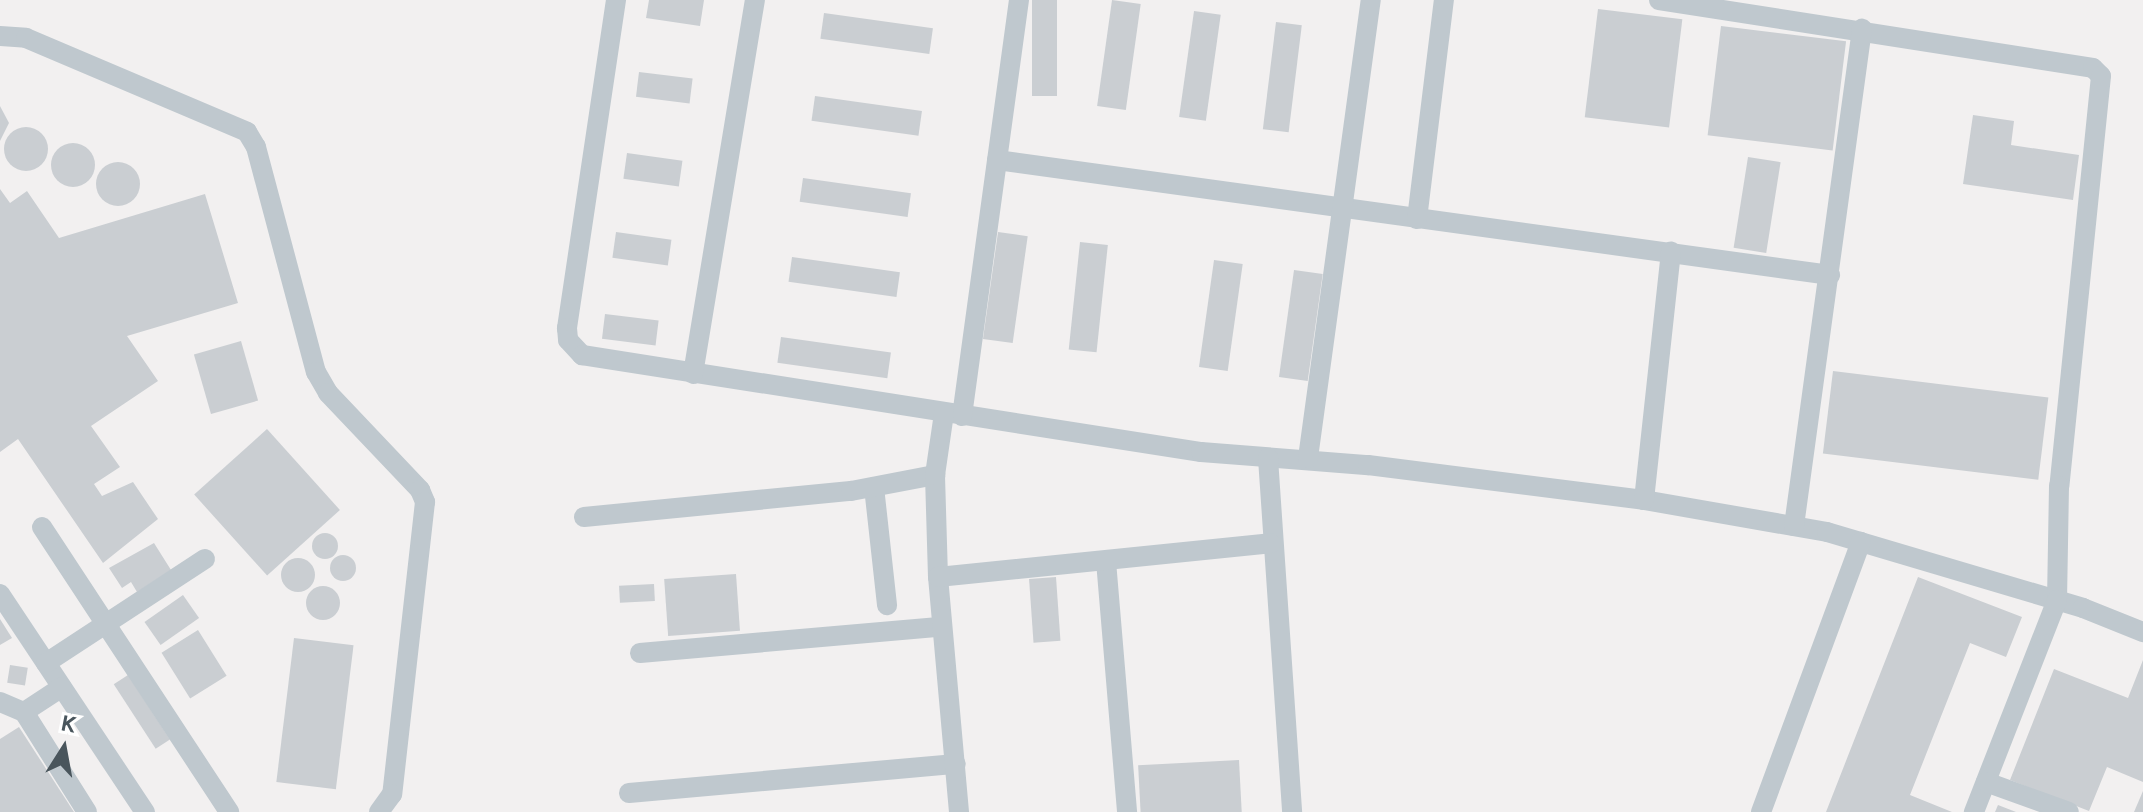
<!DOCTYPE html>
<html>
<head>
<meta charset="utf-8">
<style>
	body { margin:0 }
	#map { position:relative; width:2143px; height:812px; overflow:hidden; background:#f2f0f0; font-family:Figtree,sans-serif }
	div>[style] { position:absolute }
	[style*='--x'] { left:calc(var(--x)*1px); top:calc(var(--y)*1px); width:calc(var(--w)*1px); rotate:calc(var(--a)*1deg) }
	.building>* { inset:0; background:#caced2; transform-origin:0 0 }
	.round { border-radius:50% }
	.minor>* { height:20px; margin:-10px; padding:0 10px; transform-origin:10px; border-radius:10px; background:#bfc8ce }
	span { translate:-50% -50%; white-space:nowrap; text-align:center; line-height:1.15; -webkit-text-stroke:6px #fff; paint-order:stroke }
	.north { position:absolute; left:24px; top:708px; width:80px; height:80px; -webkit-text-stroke:6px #fff; paint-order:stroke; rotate:11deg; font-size:22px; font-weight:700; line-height:32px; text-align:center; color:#49555c }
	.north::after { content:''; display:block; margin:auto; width:28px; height:36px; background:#49555c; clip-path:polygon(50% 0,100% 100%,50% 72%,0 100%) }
</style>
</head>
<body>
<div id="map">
	<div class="building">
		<div style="clip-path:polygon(649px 0,704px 0,700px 26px,646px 18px)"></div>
		<div style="left:1032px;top:0;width:25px;height:96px"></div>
		<div style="left:1112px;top:0;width:29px;height:107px;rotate:8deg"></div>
		<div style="left:1598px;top:9px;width:85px;height:109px;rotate:7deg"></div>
		<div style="left:1194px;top:11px;width:27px;height:107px;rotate:8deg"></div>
		<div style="left:824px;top:13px;width:110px;height:26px;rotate:8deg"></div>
		<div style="left:1276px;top:22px;width:26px;height:108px;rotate:7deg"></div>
		<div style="left:1721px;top:26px;width:126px;height:110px;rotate:7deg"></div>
		<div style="left:639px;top:72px;width:54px;height:25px;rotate:7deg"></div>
		<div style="left:815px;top:96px;width:108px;height:25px;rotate:8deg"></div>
		<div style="clip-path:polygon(0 106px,9px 123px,0 141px)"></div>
		<div style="clip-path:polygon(1973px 115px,2014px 121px,2011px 145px,2079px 155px,2073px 200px,1963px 184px)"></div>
		<div class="round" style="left:4px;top:127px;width:44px;height:44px"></div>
		<div class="round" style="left:51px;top:143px;width:44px;height:44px"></div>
		<div style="left:627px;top:153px;width:56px;height:26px;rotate:8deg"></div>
		<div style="left:1748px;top:157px;width:33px;height:92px;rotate:9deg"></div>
		<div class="round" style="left:96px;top:162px;width:44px;height:44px"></div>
		<div style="left:803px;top:178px;width:109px;height:24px;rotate:8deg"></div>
		<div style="clip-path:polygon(0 189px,10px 203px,27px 191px,59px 238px,205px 194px,238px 303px,127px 336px,158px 381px,91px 426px,120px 467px,94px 484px,102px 496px,133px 482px,158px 519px,103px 563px,18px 439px,0 452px)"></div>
		<div style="left:616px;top:232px;width:56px;height:26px;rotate:8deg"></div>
		<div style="left:998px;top:232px;width:30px;height:108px;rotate:8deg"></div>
		<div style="left:1080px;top:242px;width:28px;height:108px;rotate:6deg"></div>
		<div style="left:792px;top:257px;width:109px;height:25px;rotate:8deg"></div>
		<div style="left:1214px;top:260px;width:29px;height:108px;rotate:8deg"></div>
		<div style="left:1294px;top:270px;width:29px;height:108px;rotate:8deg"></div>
		<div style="left:605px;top:314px;width:54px;height:25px;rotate:7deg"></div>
		<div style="left:781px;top:337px;width:111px;height:26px;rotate:8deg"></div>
		<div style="left:241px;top:341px;width:62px;height:49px;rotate:74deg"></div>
		<div style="left:1833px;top:371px;width:217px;height:83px;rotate:7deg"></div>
		<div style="left:267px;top:429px;width:109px;height:98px;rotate:48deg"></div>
		<div class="round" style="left:312px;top:533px;width:26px;height:26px"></div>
		<div style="clip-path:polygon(154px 543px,171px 570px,137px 592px,131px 582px,122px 588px,109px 568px)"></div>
		<div class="round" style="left:330px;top:555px;width:26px;height:26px"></div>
		<div class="round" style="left:281px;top:558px;width:34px;height:34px"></div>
		<div style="left:736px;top:574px;width:57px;height:72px;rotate:86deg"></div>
		<div style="left:1056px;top:577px;width:64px;height:27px;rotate:86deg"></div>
		<div style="clip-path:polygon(1918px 577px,2022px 617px,2006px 657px,1970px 643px,1910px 795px,1952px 812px,1826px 812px)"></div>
		<div style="left:654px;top:584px;width:17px;height:35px;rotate:87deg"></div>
		<div class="round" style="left:306px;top:586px;width:34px;height:34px"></div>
		<div style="left:183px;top:595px;width:28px;height:47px;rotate:55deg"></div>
		<div style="clip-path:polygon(0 619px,12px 638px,0 645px)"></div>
		<div style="left:198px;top:630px;width:54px;height:43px;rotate:58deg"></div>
		<div style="left:294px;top:638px;width:60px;height:145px;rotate:7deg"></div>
		<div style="clip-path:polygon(2143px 660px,2143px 782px,2107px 767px,2089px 811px,2010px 780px,2054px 669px,2128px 698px)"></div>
		<div style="left:10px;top:665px;width:18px;height:18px;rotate:9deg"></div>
		<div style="left:128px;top:675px;width:77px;height:17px;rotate:57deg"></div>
		<div style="clip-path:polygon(19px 727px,74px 812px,0 812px,0 739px)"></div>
		<div style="left:1239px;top:760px;width:52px;height:101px;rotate:87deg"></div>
		<div style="clip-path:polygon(2143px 791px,2143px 812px,2134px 812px)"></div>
		<div style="clip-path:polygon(1998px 805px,2016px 812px,1995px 812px)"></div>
	</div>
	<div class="minor">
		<div style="--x:616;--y:0;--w:332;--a:98.5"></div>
		<div style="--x:567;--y:328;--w:12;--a:85"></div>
		<div style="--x:568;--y:340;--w:21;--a:47"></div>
		<div style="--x:582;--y:355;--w:627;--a:8.91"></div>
		<div style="--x:1201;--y:452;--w:168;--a:4.5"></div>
		<div style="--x:1368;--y:465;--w:278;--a:7.2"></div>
		<div style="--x:1644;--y:500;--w:186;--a:9.9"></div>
		<div style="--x:1827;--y:532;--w:267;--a:16.5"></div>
		<div style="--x:2083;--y:608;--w:65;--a:21.8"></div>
		<div style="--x:1659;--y:0;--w:439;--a:8.9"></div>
		<div style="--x:2093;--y:68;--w:11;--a:45"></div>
		<div style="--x:2101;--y:76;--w:412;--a:95.8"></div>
		<div style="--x:2059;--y:486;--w:114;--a:91"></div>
		<div style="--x:2057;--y:600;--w:228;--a:111.4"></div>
		<div style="--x:0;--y:36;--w:26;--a:4"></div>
		<div style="--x:26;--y:38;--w:240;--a:23"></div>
		<div style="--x:247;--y:132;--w:17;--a:59"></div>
		<div style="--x:256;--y:147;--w:233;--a:75.1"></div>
		<div style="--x:316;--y:372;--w:24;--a:60"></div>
		<div style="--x:328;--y:393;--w:134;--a:46.5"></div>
		<div style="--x:420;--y:490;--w:13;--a:67"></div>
		<div style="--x:425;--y:502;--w:294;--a:96.4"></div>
		<div style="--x:392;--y:794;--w:22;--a:126"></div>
		<div style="--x:997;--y:160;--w:841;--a:7.86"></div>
		<div style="--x:1417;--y:219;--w:221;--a:-83"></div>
		<div style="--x:693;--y:374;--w:379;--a:-80.6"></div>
		<div style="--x:962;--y:416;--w:420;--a:-82.2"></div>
		<div style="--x:1268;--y:458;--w:355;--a:86.1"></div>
		<div style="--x:1308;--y:458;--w:462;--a:-82.2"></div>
		<div style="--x:874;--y:487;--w:119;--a:83.7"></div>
		<div style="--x:1644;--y:500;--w:250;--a:-83.8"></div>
		<div style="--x:584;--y:517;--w:268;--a:-5.6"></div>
		<div style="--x:851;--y:491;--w:86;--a:-10.8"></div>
		<div style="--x:1794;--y:526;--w:502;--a:-82.21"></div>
		<div style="--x:42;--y:527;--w:341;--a:56.7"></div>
		<div style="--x:1106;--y:561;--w:252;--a:85.2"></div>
		<div style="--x:938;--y:577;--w:102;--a:-91.7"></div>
		<div style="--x:935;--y:475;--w:63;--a:-81.7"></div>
		<div style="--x:0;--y:594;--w:262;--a:56.4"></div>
		<div style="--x:640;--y:653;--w:300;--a:-5"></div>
		<div style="--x:46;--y:663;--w:190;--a:-33.2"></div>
		<div style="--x:0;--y:702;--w:26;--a:23"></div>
		<div style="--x:24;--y:712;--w:118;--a:57.8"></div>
		<div style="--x:24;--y:712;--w:45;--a:-33.3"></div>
		<div style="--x:1986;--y:782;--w:88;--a:19.9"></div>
		<div style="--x:629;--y:793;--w:328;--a:-5.1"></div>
		<div style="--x:959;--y:812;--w:236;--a:-95.1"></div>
		<div style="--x:938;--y:577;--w:334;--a:-5.8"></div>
		<div style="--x:1761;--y:812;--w:288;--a:-69.7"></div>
	</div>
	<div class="north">K</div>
</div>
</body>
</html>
